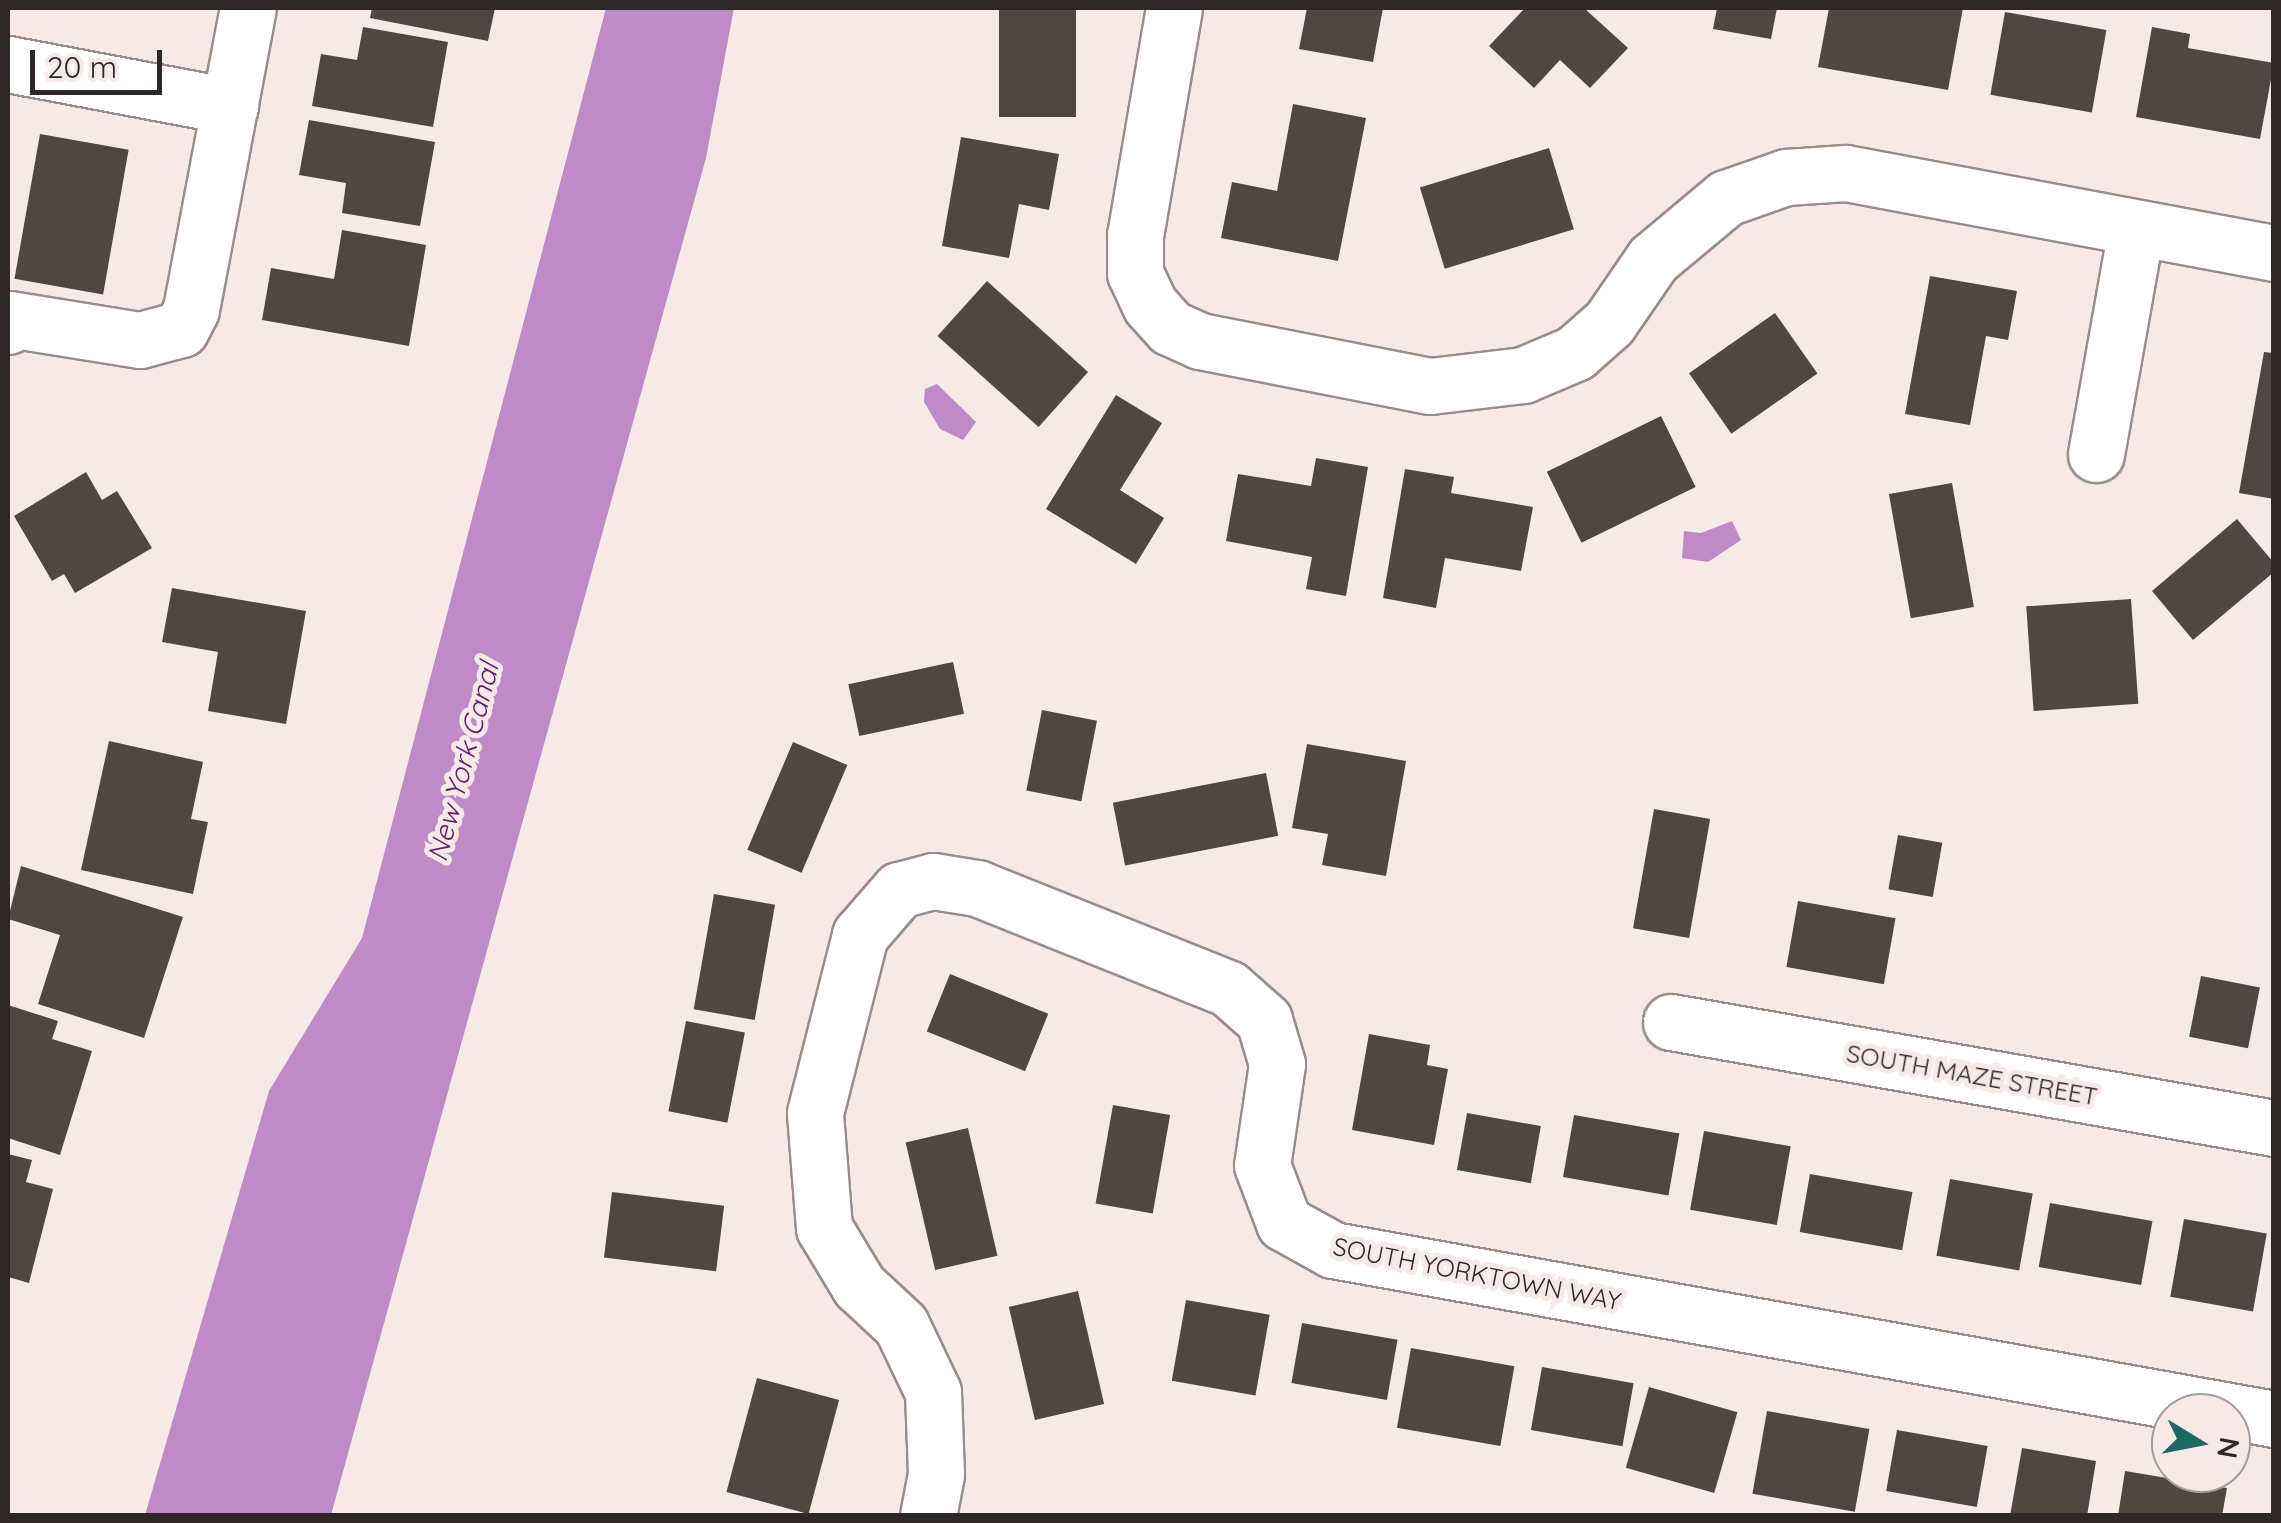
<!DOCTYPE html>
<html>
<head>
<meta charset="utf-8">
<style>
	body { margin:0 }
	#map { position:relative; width:2281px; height:1523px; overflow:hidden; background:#f7e9e7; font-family:Quicksand,sans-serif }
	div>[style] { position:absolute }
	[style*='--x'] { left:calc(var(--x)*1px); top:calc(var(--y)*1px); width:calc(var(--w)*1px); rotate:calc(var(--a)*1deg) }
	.water>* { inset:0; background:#bf8bc7 }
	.building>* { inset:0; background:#504741; transform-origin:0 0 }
	.roads { filter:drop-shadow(2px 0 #9a8c8a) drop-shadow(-2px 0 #9a8c8a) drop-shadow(0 2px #9a8c8a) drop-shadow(0 -2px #9a8c8a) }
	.minor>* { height:55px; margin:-27.5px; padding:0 27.5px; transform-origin:27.5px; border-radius:27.5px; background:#fff }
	span { translate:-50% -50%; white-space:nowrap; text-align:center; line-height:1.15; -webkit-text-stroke:10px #f7e9e7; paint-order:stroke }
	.street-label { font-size:25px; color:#2d2827 }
	.water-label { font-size:28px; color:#60226b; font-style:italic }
	.frame { position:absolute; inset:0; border:10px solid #2d2827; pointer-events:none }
	.north { position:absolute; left:2151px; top:1393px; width:100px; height:100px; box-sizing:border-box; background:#f7e9e7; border:2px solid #a69c9a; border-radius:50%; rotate:100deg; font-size:28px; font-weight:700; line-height:40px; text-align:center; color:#2d2827 }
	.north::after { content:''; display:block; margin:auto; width:35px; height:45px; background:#1d6964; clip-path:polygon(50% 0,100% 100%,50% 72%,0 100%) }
	.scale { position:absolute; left:30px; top:50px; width:132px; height:45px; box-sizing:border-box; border:5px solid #2d2827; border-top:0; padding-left:12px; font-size:30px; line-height:35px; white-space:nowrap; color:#2d2827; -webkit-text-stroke:8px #f7e9e7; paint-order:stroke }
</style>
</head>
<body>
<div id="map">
	<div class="water">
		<div style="clip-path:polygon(606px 8px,734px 8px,706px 158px,331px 1515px,145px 1515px,269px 1091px,362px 938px)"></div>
		<div style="clip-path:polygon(937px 384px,976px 422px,963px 440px,940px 429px,924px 402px,925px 389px)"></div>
		<div style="clip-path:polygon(1732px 521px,1741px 540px,1708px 562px,1682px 558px,1684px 531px,1701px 533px)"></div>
	</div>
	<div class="building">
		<div style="clip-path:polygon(372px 8px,495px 8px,488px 41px,370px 18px)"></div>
		<div style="left:999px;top:8px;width:77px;height:109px"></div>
		<div style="clip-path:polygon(1307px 8px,1383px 8px,1373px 62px,1299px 49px)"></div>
		<div style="clip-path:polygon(1525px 8px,1584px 8px,1628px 48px,1590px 88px,1560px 60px,1534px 88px,1489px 46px)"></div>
		<div style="clip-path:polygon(1717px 8px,1777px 8px,1771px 39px,1713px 29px)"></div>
		<div style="clip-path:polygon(1829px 8px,1963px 8px,1948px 90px,1818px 67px)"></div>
		<div style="left:2005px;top:12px;width:103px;height:84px;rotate:10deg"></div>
		<div style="clip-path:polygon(363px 27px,448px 42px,433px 127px,312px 106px,321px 54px,357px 60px)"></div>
		<div style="clip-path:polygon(2152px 27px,2190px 34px,2188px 48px,2274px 63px,2260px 139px,2136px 117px)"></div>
		<div style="clip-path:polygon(1293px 104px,1366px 118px,1338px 261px,1221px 238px,1232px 182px,1277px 191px)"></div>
		<div style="clip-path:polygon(309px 120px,435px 142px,420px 226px,342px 213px,346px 183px,299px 175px)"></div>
		<div style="left:40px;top:134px;width:90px;height:147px;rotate:10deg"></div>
		<div style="clip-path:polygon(961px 137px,1059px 154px,1049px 210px,1019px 204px,1009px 258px,942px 246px)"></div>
		<div style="left:1549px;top:148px;width:85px;height:135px;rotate:73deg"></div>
		<div style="clip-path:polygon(342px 230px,426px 245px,409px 346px,262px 320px,271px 268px,334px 279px)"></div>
		<div style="clip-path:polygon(1930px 276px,2017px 291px,2008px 340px,1986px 336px,1970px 425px,1905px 414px)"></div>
		<div style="left:987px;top:281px;width:136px;height:74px;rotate:42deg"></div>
		<div style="left:1775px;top:313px;width:74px;height:105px;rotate:55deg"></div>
		<div style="clip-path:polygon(2264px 352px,2274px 353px,2274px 499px,2239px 493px)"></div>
		<div style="clip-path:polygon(1116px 395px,1162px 423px,1120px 490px,1164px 518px,1136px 564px,1046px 509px)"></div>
		<div style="left:1661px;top:416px;width:79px;height:127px;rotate:64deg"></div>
		<div style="clip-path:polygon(1316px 458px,1368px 467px,1346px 596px,1306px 589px,1312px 557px,1226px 541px,1238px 474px,1311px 486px)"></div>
		<div style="clip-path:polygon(1405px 469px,1454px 477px,1451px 493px,1533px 507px,1521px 571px,1445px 558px,1436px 608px,1383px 598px)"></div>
		<div style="clip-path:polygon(86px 472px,102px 500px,117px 491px,152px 548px,75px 593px,64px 574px,52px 581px,14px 516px)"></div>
		<div style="left:1952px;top:483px;width:126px;height:64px;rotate:80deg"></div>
		<div style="clip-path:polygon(2237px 519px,2274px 563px,2274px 572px,2193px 640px,2152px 591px)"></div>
		<div style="clip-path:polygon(172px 588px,306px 611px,286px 724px,208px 711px,218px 652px,162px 642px)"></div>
		<div style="left:2131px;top:599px;width:105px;height:105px;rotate:86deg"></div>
		<div style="left:953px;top:662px;width:53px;height:107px;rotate:78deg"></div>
		<div style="left:1042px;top:710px;width:56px;height:82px;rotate:11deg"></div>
		<div style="clip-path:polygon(109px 741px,203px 762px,191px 819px,208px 822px,193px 894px,81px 870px)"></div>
		<div style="left:793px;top:742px;width:59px;height:117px;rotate:23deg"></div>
		<div style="clip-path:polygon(1307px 744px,1406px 761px,1386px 876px,1322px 865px,1328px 834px,1292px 828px)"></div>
		<div style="left:1266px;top:773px;width:64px;height:156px;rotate:79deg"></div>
		<div style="left:1654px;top:809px;width:57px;height:121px;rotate:10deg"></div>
		<div style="left:1898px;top:835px;width:45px;height:55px;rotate:10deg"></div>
		<div style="clip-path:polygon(21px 866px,183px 917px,144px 1038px,38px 1004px,60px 935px,8px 919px)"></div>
		<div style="left:714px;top:894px;width:62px;height:117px;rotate:10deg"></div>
		<div style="left:1798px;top:901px;width:99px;height:67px;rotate:10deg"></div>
		<div style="left:950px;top:974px;width:106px;height:62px;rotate:22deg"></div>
		<div style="left:2201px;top:976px;width:60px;height:62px;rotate:11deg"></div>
		<div style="clip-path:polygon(8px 1005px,58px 1021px,52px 1039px,92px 1051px,60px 1155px,8px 1138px)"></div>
		<div style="left:686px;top:1021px;width:60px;height:92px;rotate:11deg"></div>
		<div style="clip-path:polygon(1369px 1034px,1430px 1045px,1427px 1065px,1448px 1069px,1434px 1145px,1352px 1130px)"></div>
		<div style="left:1113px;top:1105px;width:58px;height:100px;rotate:10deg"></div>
		<div style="left:1467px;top:1113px;width:75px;height:58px;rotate:10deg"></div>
		<div style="left:1574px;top:1115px;width:107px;height:63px;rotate:10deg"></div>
		<div style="left:968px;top:1128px;width:131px;height:64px;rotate:77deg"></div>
		<div style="left:1704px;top:1131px;width:88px;height:80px;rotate:10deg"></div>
		<div style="clip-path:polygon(8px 1154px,32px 1160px,26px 1182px,53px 1189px,29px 1283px,8px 1277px)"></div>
		<div style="left:1810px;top:1174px;width:104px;height:59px;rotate:10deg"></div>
		<div style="left:1950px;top:1179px;width:84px;height:78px;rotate:10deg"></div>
		<div style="left:612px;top:1192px;width:113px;height:66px;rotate:7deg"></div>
		<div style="left:2050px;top:1203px;width:104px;height:65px;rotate:10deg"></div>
		<div style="left:2184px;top:1219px;width:84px;height:79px;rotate:10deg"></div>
		<div style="left:1078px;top:1291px;width:116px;height:71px;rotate:77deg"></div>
		<div style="left:1186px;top:1300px;width:85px;height:82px;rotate:10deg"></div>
		<div style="left:1302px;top:1323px;width:97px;height:61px;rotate:10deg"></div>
		<div style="left:1411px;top:1348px;width:105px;height:81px;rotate:10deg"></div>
		<div style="left:1542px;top:1367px;width:93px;height:64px;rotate:10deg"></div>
		<div style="left:757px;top:1378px;width:85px;height:118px;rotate:15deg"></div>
		<div style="left:1649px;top:1387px;width:92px;height:84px;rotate:16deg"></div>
		<div style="left:1767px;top:1411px;width:104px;height:84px;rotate:10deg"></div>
		<div style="left:1897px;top:1430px;width:92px;height:62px;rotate:10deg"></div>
		<div style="clip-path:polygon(2022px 1448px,2096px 1461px,2087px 1516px,2010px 1516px)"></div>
		<div style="clip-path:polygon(2125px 1471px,2227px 1488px,2222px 1516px,2118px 1516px)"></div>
	</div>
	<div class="roads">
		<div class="minor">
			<div style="--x:1174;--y:8;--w:230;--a:99.7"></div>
			<div style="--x:1135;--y:235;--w:38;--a:90"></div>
			<div style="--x:1135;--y:273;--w:35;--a:65"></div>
			<div style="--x:1150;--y:305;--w:31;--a:48"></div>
			<div style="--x:1171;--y:328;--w:32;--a:24"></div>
			<div style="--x:1200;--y:341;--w:234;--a:11.1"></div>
			<div style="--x:1430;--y:386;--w:94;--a:-6.7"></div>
			<div style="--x:1523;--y:375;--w:56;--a:-22.9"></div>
			<div style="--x:1575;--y:353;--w:45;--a:-41.4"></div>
			<div style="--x:1609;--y:323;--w:78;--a:-55.5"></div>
			<div style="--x:1653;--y:259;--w:95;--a:-39.9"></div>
			<div style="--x:1726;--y:198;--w:64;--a:-19.3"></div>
			<div style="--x:1786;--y:177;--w:60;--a:-3.8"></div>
			<div style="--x:1846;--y:173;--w:435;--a:10.6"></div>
			<div style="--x:8;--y:64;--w:226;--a:10.7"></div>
			<div style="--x:8;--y:326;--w:7;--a:-82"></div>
			<div style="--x:9;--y:319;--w:133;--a:9.1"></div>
			<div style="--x:140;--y:340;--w:42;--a:-15"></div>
			<div style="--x:181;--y:329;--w:22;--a:-63"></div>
			<div style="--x:191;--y:309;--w:306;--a:-79.3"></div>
			<div style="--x:2096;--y:454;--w:229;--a:-79.9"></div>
			<div style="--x:1671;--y:1022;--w:612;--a:9.97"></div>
			<div style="--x:928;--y:1516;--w:43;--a:-79.2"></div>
			<div style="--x:936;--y:1474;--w:82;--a:-92.1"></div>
			<div style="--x:933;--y:1392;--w:74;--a:-115.5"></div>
			<div style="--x:901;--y:1325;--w:57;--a:-137.1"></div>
			<div style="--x:859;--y:1286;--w:68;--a:-121.1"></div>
			<div style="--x:824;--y:1228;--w:115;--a:-94.5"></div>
			<div style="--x:815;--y:1113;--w:184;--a:-75.8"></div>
			<div style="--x:860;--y:935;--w:60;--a:-49.1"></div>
			<div style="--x:899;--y:890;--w:35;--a:-15"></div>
			<div style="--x:933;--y:881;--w:45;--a:9"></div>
			<div style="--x:977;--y:888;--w:271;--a:21.8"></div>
			<div style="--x:1229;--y:989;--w:47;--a:41.5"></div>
			<div style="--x:1264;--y:1020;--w:46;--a:73.5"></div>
			<div style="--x:1277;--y:1064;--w:102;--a:98.4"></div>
			<div style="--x:1262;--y:1165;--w:62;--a:69.2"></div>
			<div style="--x:1284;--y:1223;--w:56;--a:28.9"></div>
			<div style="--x:1333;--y:1250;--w:956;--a:10.18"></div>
		</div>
	</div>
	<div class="street-label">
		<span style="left:1972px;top:1075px;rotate:10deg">SOUTH MAZE STREET</span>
		<span style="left:1477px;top:1274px;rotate:11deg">SOUTH YORKTOWN WAY</span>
	</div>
	<div class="water-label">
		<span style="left:463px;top:762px;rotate:-75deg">New York Canal</span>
	</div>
	<div class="frame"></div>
	<div class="north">N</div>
	<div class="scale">20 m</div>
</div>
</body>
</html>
